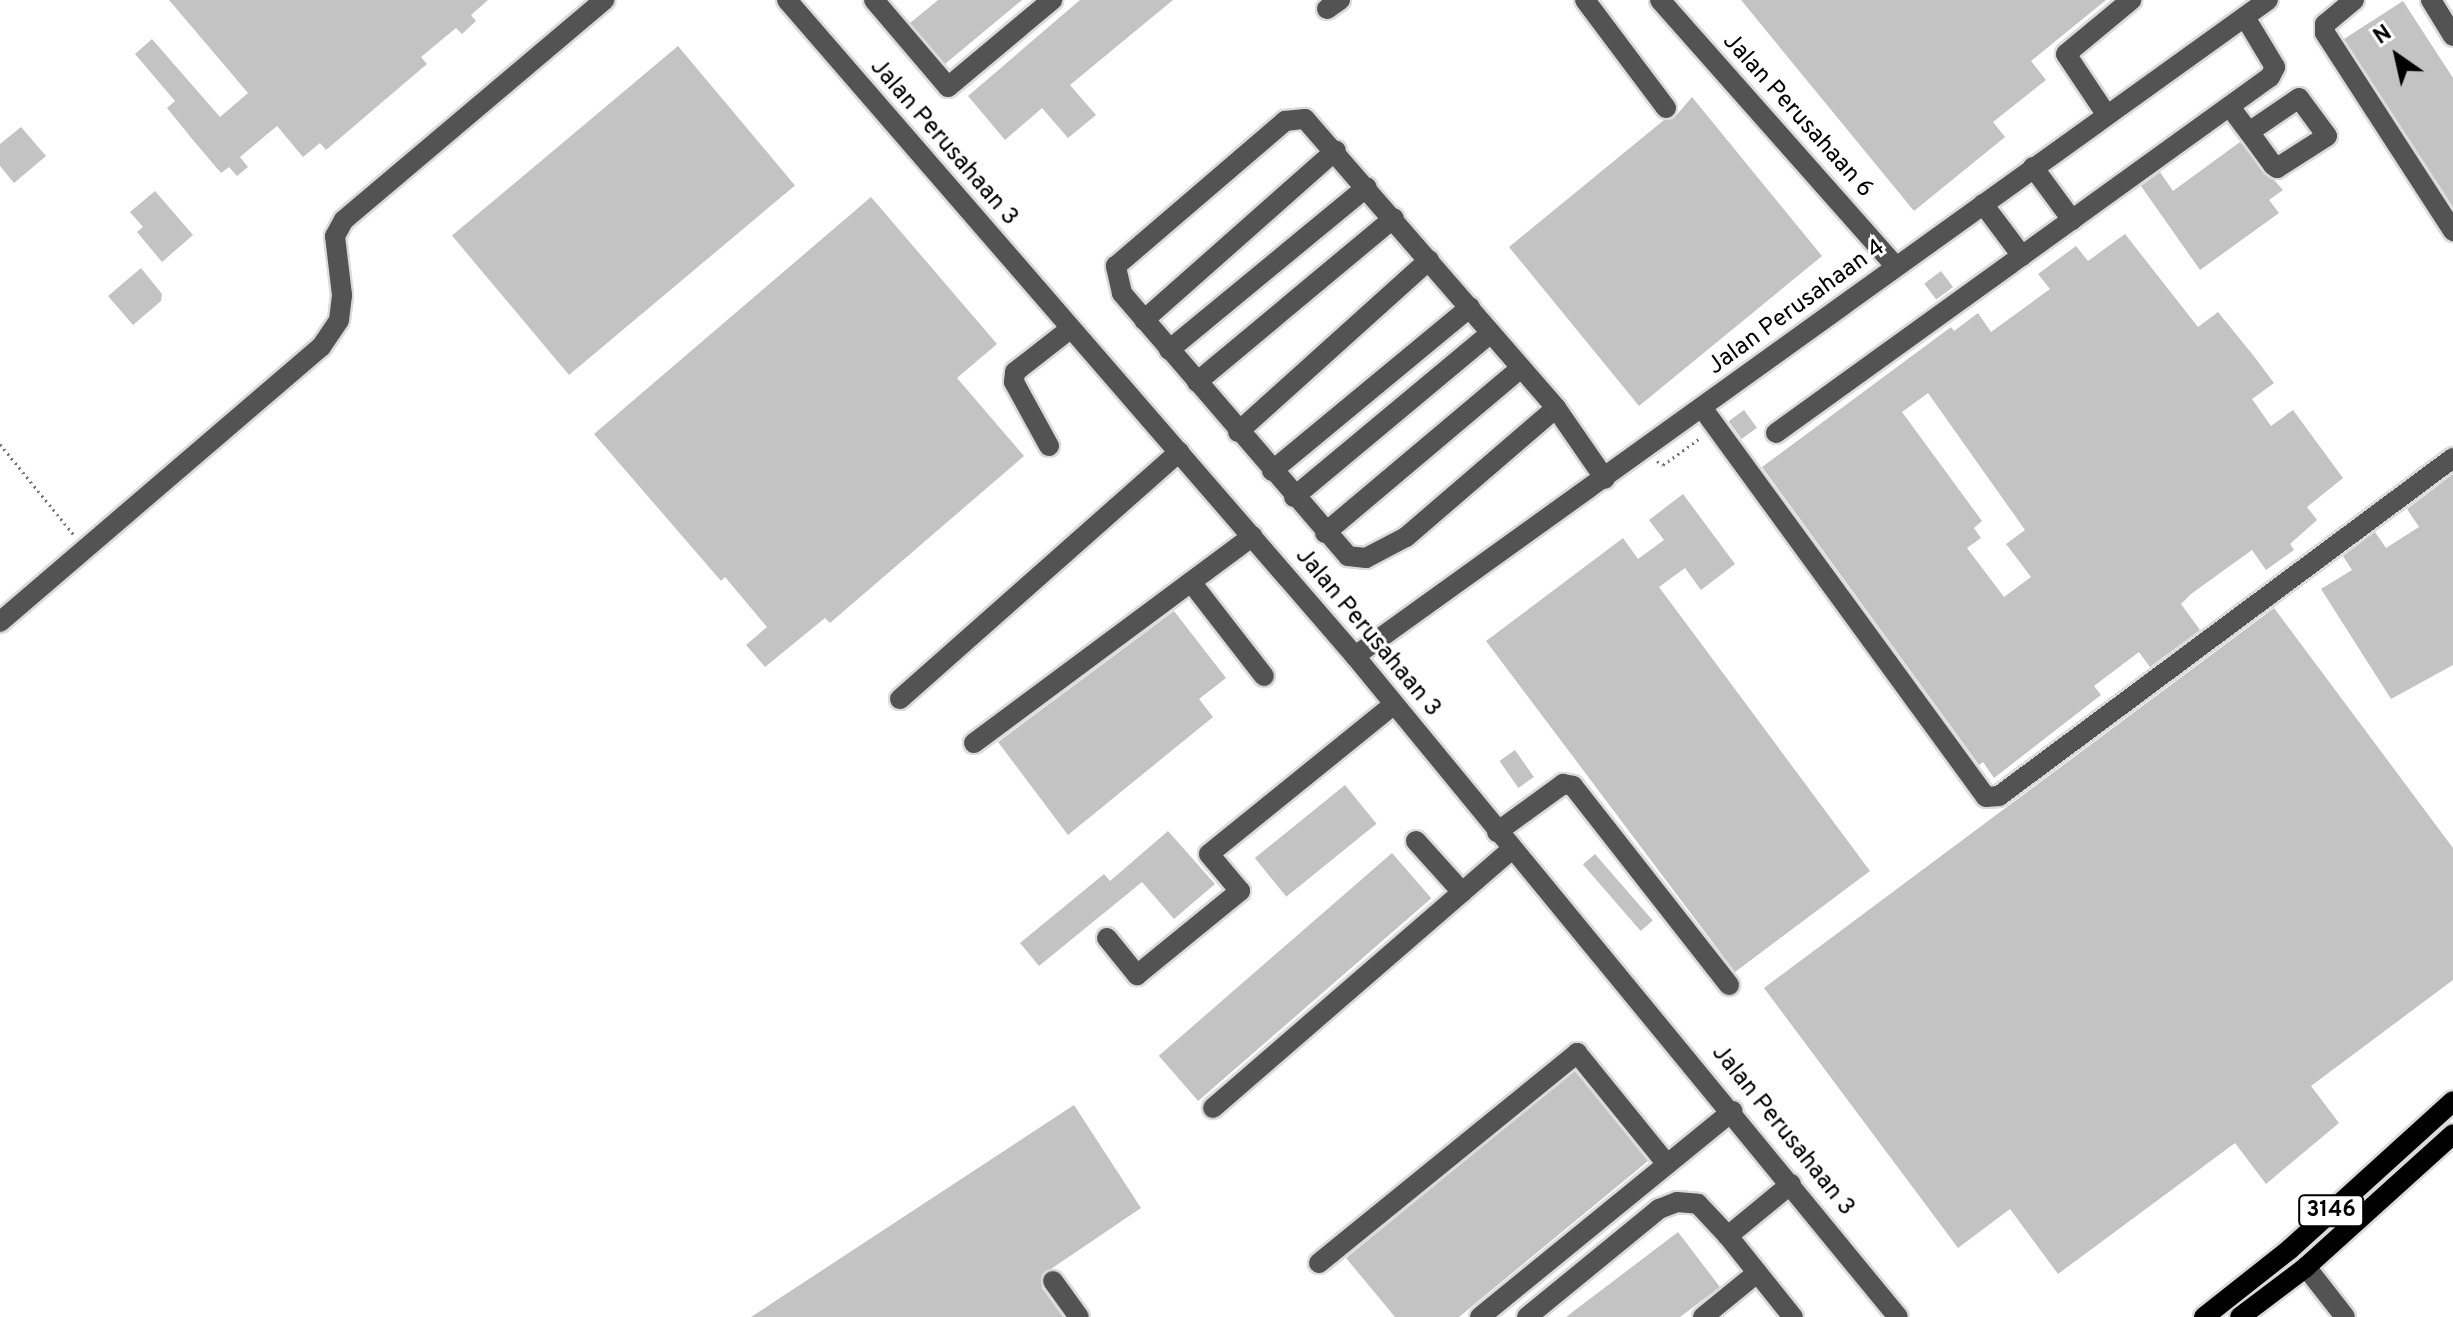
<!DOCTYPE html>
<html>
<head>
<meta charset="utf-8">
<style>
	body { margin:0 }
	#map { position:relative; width:2453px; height:1317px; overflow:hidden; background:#fff; font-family:Overpass,sans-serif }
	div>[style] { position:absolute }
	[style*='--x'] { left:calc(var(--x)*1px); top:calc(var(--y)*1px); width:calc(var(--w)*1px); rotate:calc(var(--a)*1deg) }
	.building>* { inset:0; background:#c3c3c3; transform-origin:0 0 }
	.path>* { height:3px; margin-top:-1.5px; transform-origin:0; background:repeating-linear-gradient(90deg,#757575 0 2px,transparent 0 6px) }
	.roads { filter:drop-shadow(2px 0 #dbdbdb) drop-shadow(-2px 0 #dbdbdb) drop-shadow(0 2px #dbdbdb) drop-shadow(0 -2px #dbdbdb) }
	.minor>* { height:20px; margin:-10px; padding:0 10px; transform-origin:10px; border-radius:10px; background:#535353 }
	.major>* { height:20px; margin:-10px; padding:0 10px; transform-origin:10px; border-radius:10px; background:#000 }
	span { translate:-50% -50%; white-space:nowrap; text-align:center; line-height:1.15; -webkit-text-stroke:6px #fff; paint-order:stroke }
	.shield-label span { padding:2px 6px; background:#fff; border:2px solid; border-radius:6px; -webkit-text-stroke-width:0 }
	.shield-label { font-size:22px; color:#000; font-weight:700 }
	.street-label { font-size:24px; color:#000 }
	.north { position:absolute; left:2357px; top:16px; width:80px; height:80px; -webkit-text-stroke:6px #fff; paint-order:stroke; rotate:326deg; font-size:22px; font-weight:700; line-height:32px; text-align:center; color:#000 }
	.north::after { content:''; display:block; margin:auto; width:28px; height:36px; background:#000; clip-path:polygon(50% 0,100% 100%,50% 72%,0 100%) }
</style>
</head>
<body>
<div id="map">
	<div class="building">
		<div style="clip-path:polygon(169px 0,488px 0,471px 15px,476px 21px,462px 34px,456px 28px,421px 57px,427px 64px,326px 150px,320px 143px,303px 157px,277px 126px,240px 157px,248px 167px,237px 176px,229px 167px,221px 173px,193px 140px,167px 108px,175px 101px,135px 54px,152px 39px,220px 117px,248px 93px)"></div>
		<div style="clip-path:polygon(938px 0,1022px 0,945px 64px,910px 23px)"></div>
		<div style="clip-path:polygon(1080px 0,1173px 0,1070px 85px,1096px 115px,1068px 138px,1042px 108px,1005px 140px,968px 96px)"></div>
		<div style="clip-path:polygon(1741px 0,2106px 0,2031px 61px,2046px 80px,1993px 122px,2005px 137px,1914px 211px)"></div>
		<div style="clip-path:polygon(2403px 1px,2453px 78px,2453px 207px,2344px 39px)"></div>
		<div style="left:678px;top:46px;width:182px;height:295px;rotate:50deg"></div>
		<div style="clip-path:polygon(1692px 97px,1822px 256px,1639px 406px,1509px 247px,1664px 120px,1674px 118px)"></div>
		<div style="clip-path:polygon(21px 127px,46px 156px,14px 183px,0 166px,0 144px)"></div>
		<div style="clip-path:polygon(2240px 142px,2283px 190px,2269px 200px,2279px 213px,2200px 270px,2141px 186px,2160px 172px,2173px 191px)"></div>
		<div style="clip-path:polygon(155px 191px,193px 235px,162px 262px,137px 232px,143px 227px,130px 212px)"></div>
		<div style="clip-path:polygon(871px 197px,997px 344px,957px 378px,1024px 456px,830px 623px,825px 618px,765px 667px,746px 645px,767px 627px,725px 577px,721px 581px,594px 434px)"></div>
		<div style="clip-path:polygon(evenodd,2125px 234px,2198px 327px,2218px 312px,2253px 355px,2274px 383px,2252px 399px,2271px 426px,2293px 410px,2343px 478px,2307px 507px,2317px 520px,2290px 544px,2294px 550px,2266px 570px,2252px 550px,2191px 594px,2181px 604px,2200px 630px,2150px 667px,2139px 652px,2094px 686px,2101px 695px,1994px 778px,1983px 762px,1979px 765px,1762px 467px,1951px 327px,1954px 331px,1978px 313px,1991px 332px,2050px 289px,2038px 274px,2076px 246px,2088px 261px,2125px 234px,1928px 393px,2025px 530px,2006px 544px,2031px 577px,2004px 597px,1967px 548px,1981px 538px,1974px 528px,1982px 521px,1902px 412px,1928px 393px)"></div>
		<div style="clip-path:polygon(141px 268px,162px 294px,161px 301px,133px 325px,108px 296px)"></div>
		<div style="left:1941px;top:271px;width:20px;height:21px;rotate:53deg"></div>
		<div style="left:1744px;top:410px;width:22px;height:19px;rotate:54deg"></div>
		<div style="clip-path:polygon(2453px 474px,2453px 665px,2391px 699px,2321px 589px,2352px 570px,2343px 556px,2375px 532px,2386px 548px,2419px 527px,2407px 509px)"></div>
		<div style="clip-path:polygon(1683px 494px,1735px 564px,1701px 590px,1685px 568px,1659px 587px,1870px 871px,1735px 972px,1486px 641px,1623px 538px,1638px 559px,1664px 540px,1649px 520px)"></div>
		<div style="clip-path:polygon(2274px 608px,2453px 848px,2453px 980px,2311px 1086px,2339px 1123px,2266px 1184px,2235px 1143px,2058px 1274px,2010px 1209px,1958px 1248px,1764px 988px)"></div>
		<div style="clip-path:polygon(1174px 611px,1226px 678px,1199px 699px,1213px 717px,1068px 835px,998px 742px)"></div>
		<div style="left:1515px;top:750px;width:33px;height:19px;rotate:55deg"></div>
		<div style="left:1345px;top:785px;width:50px;height:116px;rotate:51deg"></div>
		<div style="clip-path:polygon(1168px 831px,1215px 884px,1174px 919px,1142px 882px,1039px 966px,1020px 943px,1104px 874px,1110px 881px)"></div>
		<div style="left:1392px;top:853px;width:60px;height:309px;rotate:49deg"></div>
		<div style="left:1595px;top:854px;width:88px;height:16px;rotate:49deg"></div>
		<div style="clip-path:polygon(1575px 1071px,1648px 1161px,1459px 1317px,1395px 1317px,1346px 1258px)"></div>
		<div style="clip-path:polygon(1074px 1105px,1141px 1208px,1042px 1275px,1042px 1288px,1063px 1317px,751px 1317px)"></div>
		<div style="clip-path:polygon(1678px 1232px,1720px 1287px,1680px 1317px,1566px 1317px)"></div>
	</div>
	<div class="path">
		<div style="--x:0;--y:444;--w:117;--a:50.9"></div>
		<div style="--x:1657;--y:461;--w:7;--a:34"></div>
		<div style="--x:1663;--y:465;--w:46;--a:-36.1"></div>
	</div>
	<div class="roads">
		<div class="minor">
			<div style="--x:787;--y:0;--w:868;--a:49.11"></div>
			<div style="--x:1355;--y:656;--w:855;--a:50.6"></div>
			<div style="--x:874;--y:0;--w:114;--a:49.6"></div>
			<div style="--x:948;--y:87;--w:136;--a:-39.9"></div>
			<div style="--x:1585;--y:0;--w:135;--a:53.1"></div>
			<div style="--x:1660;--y:0;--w:356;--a:48.5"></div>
			<div style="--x:2354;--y:0;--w:38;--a:140"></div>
			<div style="--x:2325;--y:24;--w:9;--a:90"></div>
			<div style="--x:2325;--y:33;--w:236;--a:57.1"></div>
			<div style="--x:2431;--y:0;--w:42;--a:58.6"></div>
			<div style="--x:1327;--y:9;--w:16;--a:-35"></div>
			<div style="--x:2230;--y:107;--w:31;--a:53"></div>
			<div style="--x:2249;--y:132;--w:41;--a:54"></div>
			<div style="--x:2273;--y:165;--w:5;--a:37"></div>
			<div style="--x:2277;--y:168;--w:59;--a:-32.6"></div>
			<div style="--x:2327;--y:136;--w:47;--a:-126.4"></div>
			<div style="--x:2299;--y:98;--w:60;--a:145.8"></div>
			<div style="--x:2106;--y:114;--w:72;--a:-123.7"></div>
			<div style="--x:2066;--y:54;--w:85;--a:-39.7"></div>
			<div style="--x:2033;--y:167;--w:66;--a:53.7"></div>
			<div style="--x:1983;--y:204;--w:65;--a:53.1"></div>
			<div style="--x:1144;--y:320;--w:256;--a:-41.5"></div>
			<div style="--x:1169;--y:350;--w:256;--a:-39.5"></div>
			<div style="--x:1197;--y:382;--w:256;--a:-39.8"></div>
			<div style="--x:1556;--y:408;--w:198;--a:139.3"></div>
			<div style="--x:1406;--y:537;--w:45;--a:152.3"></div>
			<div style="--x:1366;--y:558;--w:18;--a:-174"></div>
			<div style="--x:1348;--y:556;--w:347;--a:-130.7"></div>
			<div style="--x:1122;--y:293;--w:28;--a:-103"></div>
			<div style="--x:1116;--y:266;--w:223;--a:-40.6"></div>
			<div style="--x:1285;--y:121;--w:20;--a:-6"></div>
			<div style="--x:1305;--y:119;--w:383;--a:49"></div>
			<div style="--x:1556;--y:408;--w:86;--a:55.4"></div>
			<div style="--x:1703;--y:409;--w:480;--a:53.9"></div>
			<div style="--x:1986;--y:797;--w:13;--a:-4"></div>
			<div style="--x:1999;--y:796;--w:566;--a:-36.67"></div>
			<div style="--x:1238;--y:432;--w:257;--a:-42"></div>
			<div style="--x:1776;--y:433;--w:609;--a:-35.78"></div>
			<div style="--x:2270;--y:77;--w:11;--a:-63"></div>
			<div style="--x:2275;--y:67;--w:58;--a:-121"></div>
			<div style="--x:1049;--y:446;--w:73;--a:-118.7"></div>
			<div style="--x:1014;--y:382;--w:10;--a:-84"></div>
			<div style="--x:1015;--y:372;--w:70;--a:-38"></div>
			<div style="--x:1272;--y:471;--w:257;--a:-39.6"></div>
			<div style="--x:1294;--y:497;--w:256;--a:-39.8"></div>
			<div style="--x:1325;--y:533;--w:256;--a:-40.1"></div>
			<div style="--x:1191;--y:582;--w:119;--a:52.2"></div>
			<div style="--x:0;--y:622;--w:423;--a:-40.6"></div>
			<div style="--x:321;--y:347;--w:32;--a:-56"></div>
			<div style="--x:339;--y:320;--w:25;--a:-83"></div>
			<div style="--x:342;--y:295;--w:59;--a:-96.8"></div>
			<div style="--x:335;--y:236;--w:18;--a:-61"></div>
			<div style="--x:344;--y:220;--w:341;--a:-40.2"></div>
			<div style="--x:1355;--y:656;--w:1124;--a:-35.7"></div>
			<div style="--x:900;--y:699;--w:373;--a:-41.5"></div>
			<div style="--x:974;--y:743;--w:347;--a:-36.6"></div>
			<div style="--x:1497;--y:832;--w:82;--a:-36"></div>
			<div style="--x:1563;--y:784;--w:10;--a:11"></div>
			<div style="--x:1573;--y:786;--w:253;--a:51.9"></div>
			<div style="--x:1416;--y:841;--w:69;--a:48"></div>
			<div style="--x:1107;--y:938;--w:48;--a:51"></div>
			<div style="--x:1137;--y:975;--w:133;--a:-39.2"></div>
			<div style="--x:1240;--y:891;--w:48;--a:-130"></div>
			<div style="--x:1209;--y:854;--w:238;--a:-39"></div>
			<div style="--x:1213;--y:1108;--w:394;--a:-40.9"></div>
			<div style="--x:1791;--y:1184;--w:82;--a:140.5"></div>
			<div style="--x:1728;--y:1236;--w:104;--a:51.3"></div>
			<div style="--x:1319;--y:1263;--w:333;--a:-39.1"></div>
			<div style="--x:1577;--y:1053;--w:143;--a:51"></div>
			<div style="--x:2306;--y:1267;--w:63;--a:52"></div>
			<div style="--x:1053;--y:1281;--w:44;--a:54.2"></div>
			<div style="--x:1480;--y:1317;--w:326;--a:-39.2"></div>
			<div style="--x:1527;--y:1317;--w:171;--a:-39.3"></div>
			<div style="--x:1659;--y:1209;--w:19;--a:-21"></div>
			<div style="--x:1677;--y:1202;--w:21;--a:5"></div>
			<div style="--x:1698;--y:1204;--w:44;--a:46.8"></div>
			<div style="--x:1703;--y:1317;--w:70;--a:-39.2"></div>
		</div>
		<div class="major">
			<div style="--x:2204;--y:1317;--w:110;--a:-38.3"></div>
			<div style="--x:2290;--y:1249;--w:220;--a:-42.2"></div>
			<div style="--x:2240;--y:1317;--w:83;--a:-37.1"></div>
			<div style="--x:2306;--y:1267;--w:198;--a:-42.1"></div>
		</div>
	</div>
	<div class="shield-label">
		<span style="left:2331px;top:1211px">3146</span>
	</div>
	<div class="street-label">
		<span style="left:1797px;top:116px;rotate:48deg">Jalan Perusahaan 6</span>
		<span style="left:943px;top:143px;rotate:49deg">Jalan Perusahaan 3</span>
		<span style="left:1797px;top:308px;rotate:-36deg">Jalan Perusahaan 4</span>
		<span style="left:1367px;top:633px;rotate:50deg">Jalan Perusahaan 3</span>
		<span style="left:1782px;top:1131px;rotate:51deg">Jalan Perusahaan 3</span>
	</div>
	<div class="north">N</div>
</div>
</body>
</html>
